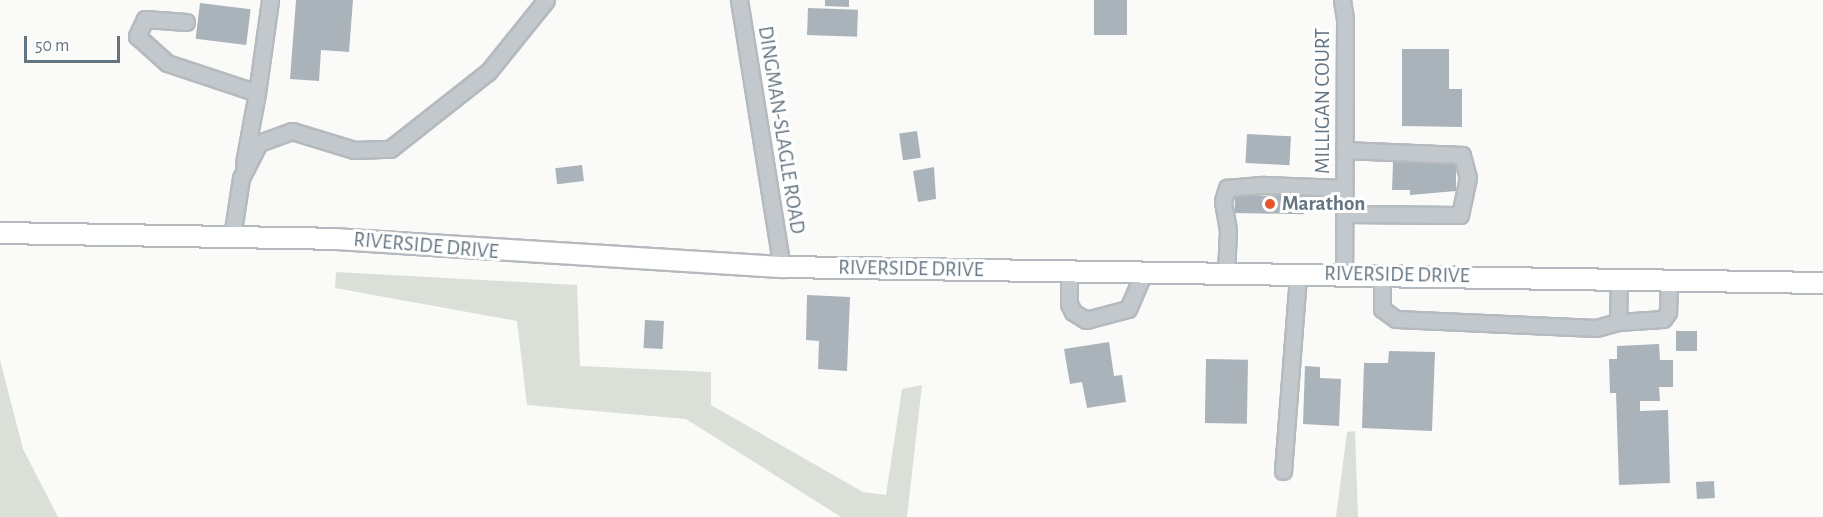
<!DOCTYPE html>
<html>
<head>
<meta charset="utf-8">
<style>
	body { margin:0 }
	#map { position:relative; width:1823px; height:517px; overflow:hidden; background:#fafaf8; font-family:"Alegreya Sans",sans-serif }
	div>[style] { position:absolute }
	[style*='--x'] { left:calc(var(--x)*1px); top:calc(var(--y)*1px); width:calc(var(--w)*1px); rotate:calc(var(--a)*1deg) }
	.green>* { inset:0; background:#dadfd7 }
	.building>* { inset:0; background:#aab3b9; transform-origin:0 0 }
	.roads { filter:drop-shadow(2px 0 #b5babe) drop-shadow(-2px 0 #b5babe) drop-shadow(0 2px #b5babe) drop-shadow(0 -2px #b5babe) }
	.minor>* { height:15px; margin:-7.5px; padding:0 7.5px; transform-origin:7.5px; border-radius:7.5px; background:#c3c8cc }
	.major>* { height:20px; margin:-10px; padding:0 10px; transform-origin:10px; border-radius:10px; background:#fff }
	.dots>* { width:16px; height:16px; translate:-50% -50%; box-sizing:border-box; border:3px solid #fff; border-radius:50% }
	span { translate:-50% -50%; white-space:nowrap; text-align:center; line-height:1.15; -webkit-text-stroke:6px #fff; paint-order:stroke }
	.street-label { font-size:21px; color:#657683 }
	.poi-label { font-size:21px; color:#657683; font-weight:700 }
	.left { translate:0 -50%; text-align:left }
	.scale { position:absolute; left:24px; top:36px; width:96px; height:27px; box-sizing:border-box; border:3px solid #657683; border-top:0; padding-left:8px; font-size:18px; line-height:21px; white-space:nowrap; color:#657683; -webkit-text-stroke:4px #fff; paint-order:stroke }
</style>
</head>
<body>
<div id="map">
	<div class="green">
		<div style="clip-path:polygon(336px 272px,577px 285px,580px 366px,711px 372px,711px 405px,863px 492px,886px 495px,902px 389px,922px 385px,907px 517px,841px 517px,686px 419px,527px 405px,517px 321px,335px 288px)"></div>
		<div style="clip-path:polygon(0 360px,23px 449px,58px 517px,0 517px)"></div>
		<div style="clip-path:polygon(1355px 431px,1358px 517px,1336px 517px,1347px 432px)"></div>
	</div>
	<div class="building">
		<div style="clip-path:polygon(296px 0,353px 0,349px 52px,321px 50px,319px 81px,290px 79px)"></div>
		<div style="clip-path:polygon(825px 0,849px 0,849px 7px,825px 6px)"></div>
		<div style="left:1094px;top:0;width:33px;height:35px"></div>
		<div style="left:200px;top:3px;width:51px;height:36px;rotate:7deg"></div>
		<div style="left:808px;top:8px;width:50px;height:27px;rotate:2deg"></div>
		<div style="clip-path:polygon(1402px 49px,1449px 49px,1449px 89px,1462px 89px,1462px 127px,1402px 126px)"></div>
		<div style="left:917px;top:131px;width:27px;height:18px;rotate:82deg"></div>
		<div style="left:1247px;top:134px;width:44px;height:29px;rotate:3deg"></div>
		<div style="clip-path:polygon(1393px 162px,1456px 163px,1456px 191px,1410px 195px,1410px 190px,1392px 190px)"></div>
		<div style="left:582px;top:165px;width:16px;height:27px;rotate:83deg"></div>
		<div style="clip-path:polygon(934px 167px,936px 199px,918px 202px,913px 171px)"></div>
		<div style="left:1235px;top:195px;width:69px;height:18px;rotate:1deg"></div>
		<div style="clip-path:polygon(807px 295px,850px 297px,847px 371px,818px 369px,819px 341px,806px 340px)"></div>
		<div style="left:645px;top:320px;width:19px;height:28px;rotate:3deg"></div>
		<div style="left:1676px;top:331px;width:21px;height:20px"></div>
		<div style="clip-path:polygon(1109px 342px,1114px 376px,1122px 375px,1126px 402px,1087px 408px,1082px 382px,1070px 384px,1064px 349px)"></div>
		<div style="clip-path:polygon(1659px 344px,1660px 360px,1673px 360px,1673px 387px,1659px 387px,1660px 401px,1640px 401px,1640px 411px,1668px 410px,1670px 483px,1619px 485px,1616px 393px,1610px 393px,1609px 359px,1617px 359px,1617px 346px)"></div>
		<div style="clip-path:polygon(1389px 351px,1435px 352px,1432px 431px,1362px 428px,1364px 363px,1388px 363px)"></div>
		<div style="left:1206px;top:359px;width:42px;height:64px;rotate:1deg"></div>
		<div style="clip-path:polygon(1305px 366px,1320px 367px,1320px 378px,1341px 379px,1339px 426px,1303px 424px)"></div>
		<div style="left:1714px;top:481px;width:17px;height:18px;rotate:87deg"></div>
	</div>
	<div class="roads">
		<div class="minor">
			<div style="--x:739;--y:0;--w:270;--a:80.9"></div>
			<div style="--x:1342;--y:0;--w:20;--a:81"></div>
			<div style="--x:1345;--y:20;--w:254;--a:90.2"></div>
			<div style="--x:186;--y:22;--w:41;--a:-175.8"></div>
			<div style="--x:145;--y:19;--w:19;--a:115"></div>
			<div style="--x:137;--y:36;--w:40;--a:42"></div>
			<div style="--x:167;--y:63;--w:95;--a:18.4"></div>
			<div style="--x:257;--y:93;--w:71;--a:100.5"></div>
			<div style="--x:257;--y:93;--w:94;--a:-82"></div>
			<div style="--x:1344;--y:214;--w:116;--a:0.5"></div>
			<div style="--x:1460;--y:215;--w:38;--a:-78"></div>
			<div style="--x:1468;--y:178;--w:24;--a:-105"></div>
			<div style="--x:1462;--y:155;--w:118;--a:-177.6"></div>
			<div style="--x:232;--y:237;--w:60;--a:-81.3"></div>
			<div style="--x:241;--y:178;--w:39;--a:-63"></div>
			<div style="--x:259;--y:143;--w:35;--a:-20"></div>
			<div style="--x:292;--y:131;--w:65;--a:17"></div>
			<div style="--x:354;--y:150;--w:36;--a:-2"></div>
			<div style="--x:390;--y:149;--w:125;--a:-38.2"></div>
			<div style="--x:488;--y:72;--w:92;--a:-51.1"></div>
			<div style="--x:1069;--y:271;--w:33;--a:90"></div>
			<div style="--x:1069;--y:304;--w:9;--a:63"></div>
			<div style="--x:1073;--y:312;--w:15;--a:32"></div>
			<div style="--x:1086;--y:320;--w:43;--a:-14.7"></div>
			<div style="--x:1128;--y:309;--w:40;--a:-66.6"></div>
			<div style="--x:1226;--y:273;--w:43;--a:-87.3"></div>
			<div style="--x:1228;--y:230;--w:29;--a:-100"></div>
			<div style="--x:1223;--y:201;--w:14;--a:-73"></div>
			<div style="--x:1227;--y:188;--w:37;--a:-5"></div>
			<div style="--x:1264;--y:185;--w:80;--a:2.1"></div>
			<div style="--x:1382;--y:275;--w:34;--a:90"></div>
			<div style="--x:1382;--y:309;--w:17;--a:36"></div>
			<div style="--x:1396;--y:319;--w:200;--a:2.6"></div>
			<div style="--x:1596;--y:328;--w:23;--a:-15"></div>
			<div style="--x:1618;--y:322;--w:45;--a:-3.8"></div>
			<div style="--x:1663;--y:319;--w:9;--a:-54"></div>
			<div style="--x:1668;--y:312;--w:34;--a:-88"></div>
			<div style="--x:1618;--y:322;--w:45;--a:-88.7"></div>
			<div style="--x:1283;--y:471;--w:198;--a:-85.6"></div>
		</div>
		<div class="major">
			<div style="--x:0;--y:233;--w:335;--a:1"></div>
			<div style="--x:335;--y:239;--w:448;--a:3.6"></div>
			<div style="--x:782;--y:267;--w:1041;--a:0.88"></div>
		</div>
	</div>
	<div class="dots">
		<div style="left:1270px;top:204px;background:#e4572e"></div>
	</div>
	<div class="street-label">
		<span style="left:1323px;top:101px;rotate:-90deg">MILLIGAN COURT</span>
		<span style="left:781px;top:130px;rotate:81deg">DINGMAN-SLAGLE ROAD</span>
		<span style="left:426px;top:246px;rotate:5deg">RIVERSIDE DRIVE</span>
		<span style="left:911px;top:269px;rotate:1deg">RIVERSIDE DRIVE</span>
		<span style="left:1397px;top:275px;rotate:1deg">RIVERSIDE DRIVE</span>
	</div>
	<div class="poi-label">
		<span class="left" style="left:1282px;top:204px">Marathon</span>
	</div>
	<div class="scale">50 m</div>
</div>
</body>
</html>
